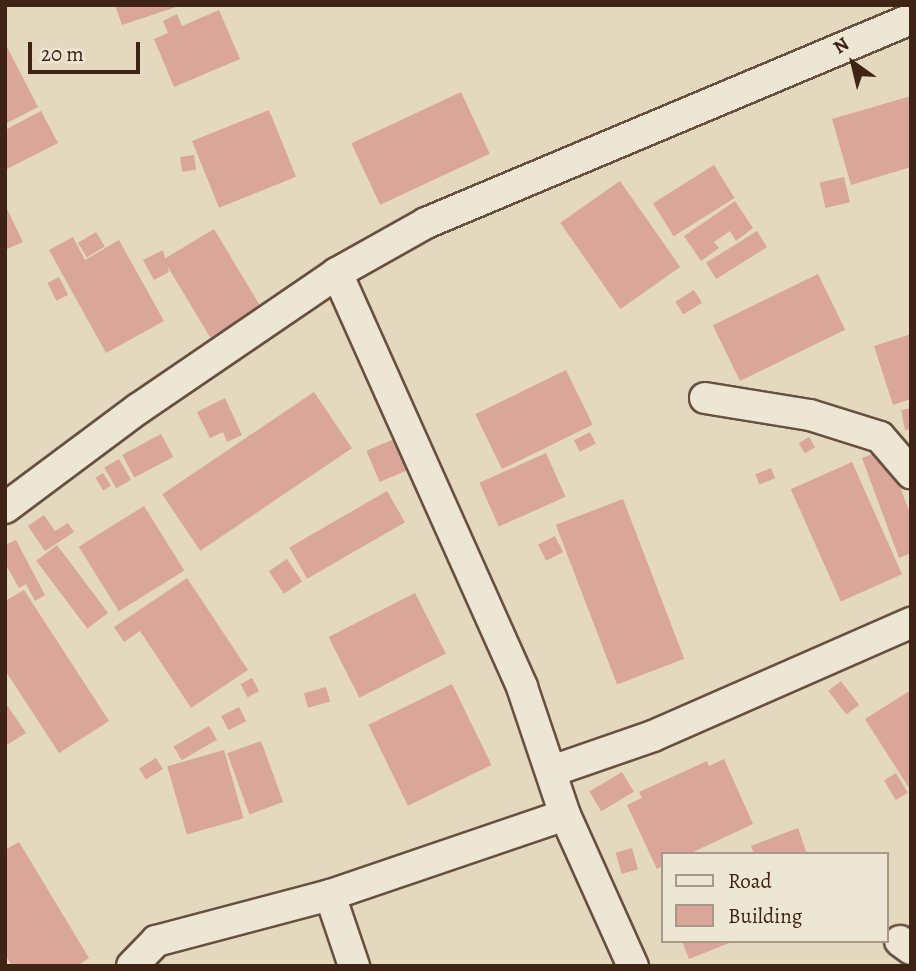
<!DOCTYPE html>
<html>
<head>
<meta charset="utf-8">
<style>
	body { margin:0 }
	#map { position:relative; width:916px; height:971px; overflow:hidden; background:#e4d8bf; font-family:Alegreya,serif }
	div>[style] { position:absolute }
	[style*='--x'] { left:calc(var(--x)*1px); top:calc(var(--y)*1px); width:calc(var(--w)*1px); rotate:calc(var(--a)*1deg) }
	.building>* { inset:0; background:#daa699; transform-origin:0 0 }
	.roads { filter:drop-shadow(2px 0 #68503f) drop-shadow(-2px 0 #68503f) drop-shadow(0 2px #68503f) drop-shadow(0 -2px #68503f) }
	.minor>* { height:30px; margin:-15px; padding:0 15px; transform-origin:15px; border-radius:15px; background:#ede6d5 }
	span { translate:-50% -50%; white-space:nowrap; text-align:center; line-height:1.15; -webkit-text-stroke:6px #ede6d5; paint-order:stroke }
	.frame { position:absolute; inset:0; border:7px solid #3f2314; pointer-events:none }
	.legend { position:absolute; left:661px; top:852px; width:228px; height:91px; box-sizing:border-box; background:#ede6d5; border:2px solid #a79888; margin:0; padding:9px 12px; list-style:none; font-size:21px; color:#3f2314 }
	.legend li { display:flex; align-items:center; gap:14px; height:35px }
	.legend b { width:35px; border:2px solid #a79888 }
	.north { position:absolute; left:818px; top:28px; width:70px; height:70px; -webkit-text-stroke:5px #ede6d5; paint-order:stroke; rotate:326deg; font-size:19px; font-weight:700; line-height:28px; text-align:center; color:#3f2314 }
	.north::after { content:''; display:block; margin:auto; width:24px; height:32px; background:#3f2314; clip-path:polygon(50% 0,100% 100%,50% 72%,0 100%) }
	.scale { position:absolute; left:28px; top:42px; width:112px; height:32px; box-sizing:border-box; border:4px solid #3f2314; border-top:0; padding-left:9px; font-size:21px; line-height:24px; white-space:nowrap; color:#3f2314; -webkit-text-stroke:5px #ede6d5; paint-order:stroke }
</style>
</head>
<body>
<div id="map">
	<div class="building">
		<div style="clip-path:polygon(115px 5px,179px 5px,179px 6px,122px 25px)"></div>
		<div style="clip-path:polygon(219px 10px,240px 59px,174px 87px,154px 39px,168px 33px,163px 21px,177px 14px,182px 26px)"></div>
		<div style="clip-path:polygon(5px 43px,38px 107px,5px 124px)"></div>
		<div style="left:461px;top:92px;width:68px;height:121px;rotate:65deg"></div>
		<div style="clip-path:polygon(911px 96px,911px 167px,851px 185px,832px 119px)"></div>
		<div style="left:269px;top:110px;width:72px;height:83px;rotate:68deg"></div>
		<div style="clip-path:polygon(41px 111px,58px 143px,5px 170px,5px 130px)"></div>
		<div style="left:194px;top:155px;width:15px;height:14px;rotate:82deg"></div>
		<div style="left:714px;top:165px;width:39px;height:72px;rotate:58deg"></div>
		<div style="left:844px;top:177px;width:26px;height:25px;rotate:77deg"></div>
		<div style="left:620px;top:181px;width:105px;height:73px;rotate:55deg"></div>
		<div style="clip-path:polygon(735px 201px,753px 228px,736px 241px,730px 231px,714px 242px,719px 248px,701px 261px,684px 236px)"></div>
		<div style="clip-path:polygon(5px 205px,23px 242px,5px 250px)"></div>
		<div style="left:214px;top:229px;width:91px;height:59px;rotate:59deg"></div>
		<div style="left:757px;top:231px;width:19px;height:60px;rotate:58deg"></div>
		<div style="left:96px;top:232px;width:17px;height:21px;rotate:59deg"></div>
		<div style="clip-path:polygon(73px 237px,85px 260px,119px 240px,164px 321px,106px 353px,49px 250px)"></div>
		<div style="clip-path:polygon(163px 250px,169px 272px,154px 280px,143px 260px)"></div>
		<div style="left:818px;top:274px;width:62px;height:117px;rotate:64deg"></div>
		<div style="left:59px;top:277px;width:20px;height:13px;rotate:63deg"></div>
		<div style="left:694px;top:290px;width:15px;height:22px;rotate:58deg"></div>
		<div style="clip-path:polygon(911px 334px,911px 399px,893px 405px,874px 346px)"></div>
		<div style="left:566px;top:370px;width:61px;height:101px;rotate:64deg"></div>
		<div style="left:314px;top:392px;width:68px;height:183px;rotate:56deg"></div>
		<div style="clip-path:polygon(225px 398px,242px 435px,227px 442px,223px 432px,210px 438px,197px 412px)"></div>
		<div style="clip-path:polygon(911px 408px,911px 429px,905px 430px,901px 410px)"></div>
		<div style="left:590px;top:432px;width:13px;height:18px;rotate:63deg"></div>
		<div style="left:161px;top:434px;width:26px;height:44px;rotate:62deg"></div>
		<div style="left:809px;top:437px;width:12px;height:12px;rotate:59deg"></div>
		<div style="left:394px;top:439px;width:34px;height:30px;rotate:67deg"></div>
		<div style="clip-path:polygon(886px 449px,911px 516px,911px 553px,899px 558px,862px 458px)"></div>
		<div style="left:546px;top:453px;width:48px;height:73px;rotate:66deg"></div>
		<div style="left:119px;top:459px;width:24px;height:17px;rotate:60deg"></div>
		<div style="left:852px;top:462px;width:123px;height:67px;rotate:66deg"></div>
		<div style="left:771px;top:468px;width:11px;height:17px;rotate:68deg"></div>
		<div style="left:103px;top:473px;width:15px;height:9px;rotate:58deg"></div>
		<div style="left:387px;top:491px;width:36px;height:113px;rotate:60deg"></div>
		<div style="left:623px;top:499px;width:171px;height:72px;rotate:69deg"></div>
		<div style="left:144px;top:506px;width:76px;height:77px;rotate:58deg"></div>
		<div style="clip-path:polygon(44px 515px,55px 531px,68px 523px,74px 532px,45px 551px,28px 526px)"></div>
		<div style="left:555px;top:536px;width:18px;height:19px;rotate:63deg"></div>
		<div style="clip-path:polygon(16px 540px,45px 595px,35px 601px,26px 584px,19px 588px,5px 563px,5px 545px)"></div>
		<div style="left:57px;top:545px;width:85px;height:26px;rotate:53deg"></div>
		<div style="left:287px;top:559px;width:27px;height:22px;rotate:56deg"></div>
		<div style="clip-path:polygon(187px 578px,248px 670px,191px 708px,140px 631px,124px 642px,114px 627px)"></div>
		<div style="clip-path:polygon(24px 590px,109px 721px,59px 753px,5px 670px,5px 601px)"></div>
		<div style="left:415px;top:593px;width:68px;height:97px;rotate:63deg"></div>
		<div style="left:252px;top:678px;width:15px;height:13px;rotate:62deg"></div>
		<div style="left:841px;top:681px;width:30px;height:16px;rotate:53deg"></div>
		<div style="left:452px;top:684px;width:90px;height:93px;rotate:64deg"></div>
		<div style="left:326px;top:687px;width:15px;height:23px;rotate:74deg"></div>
		<div style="clip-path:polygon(911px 690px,911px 791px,865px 719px)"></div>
		<div style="clip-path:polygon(5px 702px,26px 733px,5px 746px)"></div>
		<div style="left:239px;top:707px;width:16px;height:20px;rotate:63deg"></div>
		<div style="left:209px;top:726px;width:16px;height:41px;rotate:60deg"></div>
		<div style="left:261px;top:741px;width:65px;height:36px;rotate:70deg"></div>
		<div style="left:224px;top:750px;width:71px;height:59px;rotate:74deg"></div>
		<div style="left:156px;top:758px;width:13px;height:20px;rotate:58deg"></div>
		<div style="clip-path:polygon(724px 759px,753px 824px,689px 854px,662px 854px,662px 866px,657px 869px,627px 805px,642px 798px,639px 792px,707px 761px,709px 766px)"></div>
		<div style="left:622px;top:772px;width:23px;height:38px;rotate:59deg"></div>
		<div style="left:896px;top:773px;width:23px;height:14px;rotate:59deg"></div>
		<div style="clip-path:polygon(798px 828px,807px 854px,754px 854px,751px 846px)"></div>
		<div style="clip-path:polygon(19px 842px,89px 958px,77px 966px,12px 966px,5px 955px,5px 850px)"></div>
		<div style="left:632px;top:848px;width:22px;height:17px;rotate:74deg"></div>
		<div style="clip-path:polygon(682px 941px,734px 941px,689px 959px)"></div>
	</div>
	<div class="roads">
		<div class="minor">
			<div style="--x:337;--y:273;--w:102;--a:-29.3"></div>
			<div style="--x:426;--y:223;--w:526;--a:-22.81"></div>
			<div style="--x:705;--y:398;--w:106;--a:9.2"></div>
			<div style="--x:810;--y:415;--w:73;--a:17.4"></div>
			<div style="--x:880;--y:437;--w:48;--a:49.3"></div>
			<div style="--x:5;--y:508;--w:166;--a:-36.7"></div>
			<div style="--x:138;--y:409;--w:241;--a:-34.3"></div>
			<div style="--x:337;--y:273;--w:453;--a:65.9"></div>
			<div style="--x:522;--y:687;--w:135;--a:71.4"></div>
			<div style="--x:565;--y:815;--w:166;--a:65.8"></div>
			<div style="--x:552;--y:771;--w:107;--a:-19.1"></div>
			<div style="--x:653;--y:736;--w:282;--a:-23.7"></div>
			<div style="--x:330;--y:895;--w:75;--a:71.3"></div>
			<div style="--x:900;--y:941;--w:14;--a:36"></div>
			<div style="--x:132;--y:966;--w:35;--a:-46"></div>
			<div style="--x:156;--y:941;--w:180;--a:-14.8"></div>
			<div style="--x:330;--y:895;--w:248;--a:-18.8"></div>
		</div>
	</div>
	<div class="frame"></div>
	<ul class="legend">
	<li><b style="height:9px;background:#ede6d5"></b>Road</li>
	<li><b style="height:19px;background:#daa699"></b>Building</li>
	</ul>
	<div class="north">N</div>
	<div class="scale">20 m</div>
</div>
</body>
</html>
